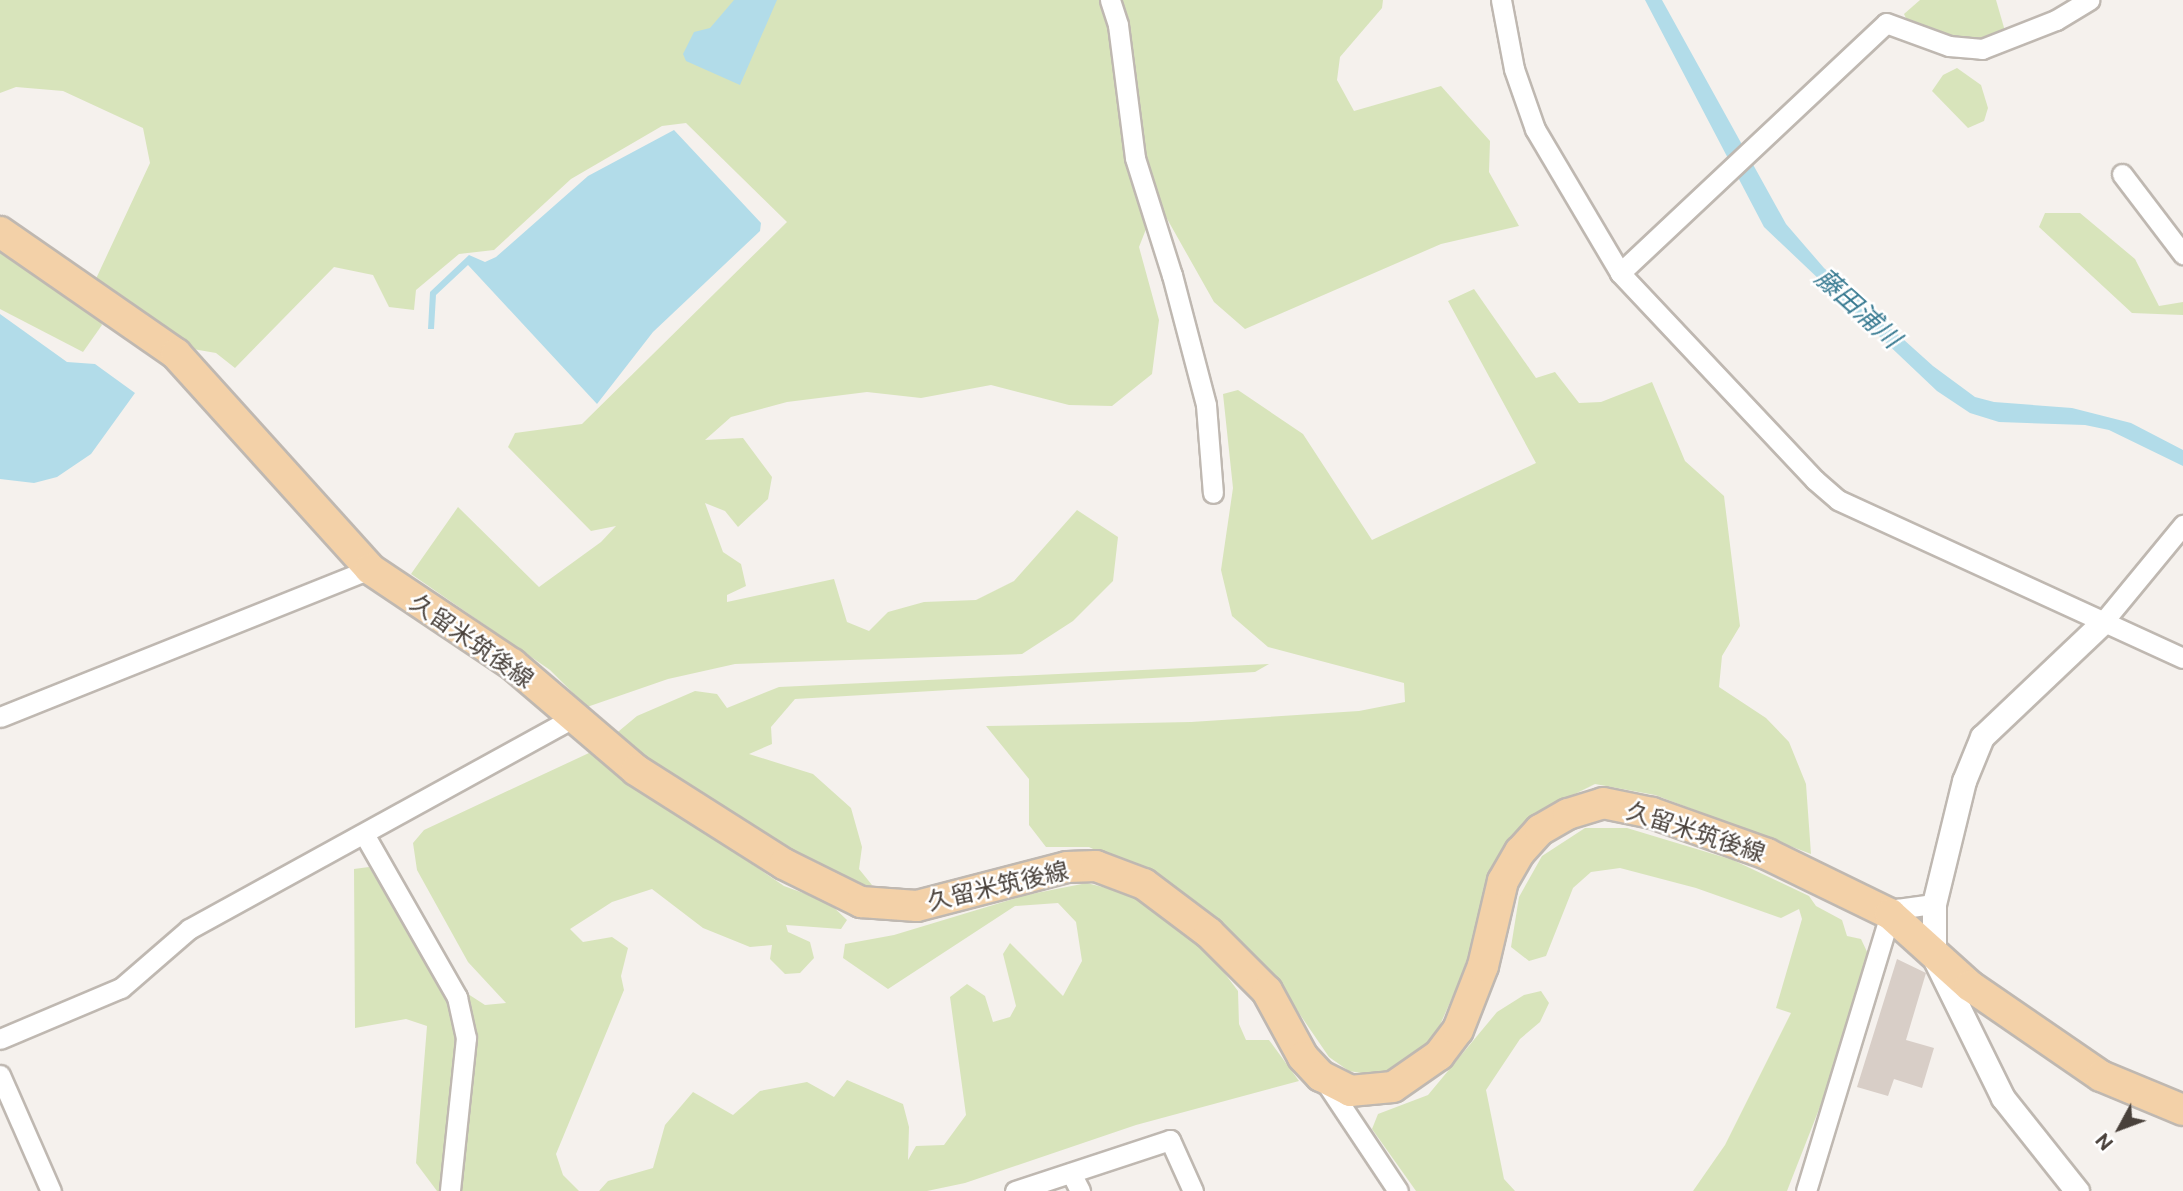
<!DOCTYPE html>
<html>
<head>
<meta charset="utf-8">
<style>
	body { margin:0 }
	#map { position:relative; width:2183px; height:1191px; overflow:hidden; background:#f5f1ed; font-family:"Public Sans","Noto Sans JP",sans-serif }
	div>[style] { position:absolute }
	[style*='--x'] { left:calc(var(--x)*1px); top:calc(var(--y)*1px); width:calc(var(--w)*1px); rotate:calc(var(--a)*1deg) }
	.green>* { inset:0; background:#d8e4bb }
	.water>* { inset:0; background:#b2dce9 }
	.building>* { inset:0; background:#d8cec7 }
	.roads { filter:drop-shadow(2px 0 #bfb8b1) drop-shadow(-2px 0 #bfb8b1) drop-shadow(0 2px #bfb8b1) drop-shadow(0 -2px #bfb8b1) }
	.minor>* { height:19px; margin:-9.5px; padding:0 9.5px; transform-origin:9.5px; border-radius:9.5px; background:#fff }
	.tertiary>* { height:23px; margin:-11.5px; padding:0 11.5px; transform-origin:11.5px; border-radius:11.5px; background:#fff }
	.primary>* { height:30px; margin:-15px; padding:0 15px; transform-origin:15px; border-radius:15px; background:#f3d1a8 }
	span { translate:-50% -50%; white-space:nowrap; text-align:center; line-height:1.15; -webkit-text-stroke:5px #fff; paint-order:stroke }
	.street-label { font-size:24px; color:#49413b }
	.water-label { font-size:26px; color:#397b92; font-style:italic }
	.north { position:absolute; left:2085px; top:1093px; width:70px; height:70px; -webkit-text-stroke:5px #fff; paint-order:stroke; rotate:229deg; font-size:19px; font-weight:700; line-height:28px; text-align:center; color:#49413b }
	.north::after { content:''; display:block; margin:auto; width:24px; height:32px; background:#49413b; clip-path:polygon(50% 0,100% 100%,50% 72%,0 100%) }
</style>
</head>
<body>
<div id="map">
	<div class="green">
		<div style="clip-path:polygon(0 0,1383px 0,1382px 8px,1340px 57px,1337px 80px,1354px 111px,1441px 86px,1490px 141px,1489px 172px,1519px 226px,1441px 244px,1245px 329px,1214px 302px,1157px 201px,1139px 247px,1159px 320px,1152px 374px,1112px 406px,1069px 405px,991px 385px,921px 398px,867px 392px,787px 402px,731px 417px,705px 440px,743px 438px,772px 477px,768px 499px,738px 527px,725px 511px,705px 503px,723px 552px,741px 564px,746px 586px,727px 595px,727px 602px,834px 579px,847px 622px,869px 631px,888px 612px,924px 602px,976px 600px,1014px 581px,1077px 510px,1118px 537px,1113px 581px,1073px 621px,1022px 654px,735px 664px,668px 679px,587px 707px,550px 670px,411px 574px,458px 507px,539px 587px,601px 542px,616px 526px,591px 531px,508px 447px,515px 433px,582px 424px,787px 222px,686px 123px,662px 126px,571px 179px,494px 250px,459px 254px,416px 290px,414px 310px,389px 307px,373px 275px,334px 267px,235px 368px,216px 353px,193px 349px,94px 283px,150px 163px,143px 128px,63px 91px,16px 87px,0 93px)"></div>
		<div style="clip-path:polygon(1920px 0,1996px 0,2005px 31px,1987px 40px,1957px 41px,1910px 27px,1904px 14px)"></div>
		<div style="clip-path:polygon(1957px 68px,1981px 85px,1988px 108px,1984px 121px,1968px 128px,1932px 91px,1943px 75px)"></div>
		<div style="clip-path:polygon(2045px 213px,2080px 213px,2135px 259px,2159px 306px,2183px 302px,2183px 315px,2132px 313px,2039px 227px)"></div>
		<div style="clip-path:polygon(0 245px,88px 299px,102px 325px,83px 352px,0 309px)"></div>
		<div style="clip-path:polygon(1474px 289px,1536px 378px,1555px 372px,1579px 403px,1601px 402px,1652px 382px,1685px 461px,1724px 496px,1740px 626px,1722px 656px,1719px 687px,1766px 718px,1789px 742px,1806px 784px,1811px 854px,1655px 795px,1595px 784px,1549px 807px,1505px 843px,1460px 980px,1432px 1043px,1399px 1069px,1373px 1075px,1349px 1071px,1329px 1057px,1277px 981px,1176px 889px,1089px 847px,1046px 847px,1029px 825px,1029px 779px,986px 726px,1191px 722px,1359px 711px,1405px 702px,1404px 683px,1268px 647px,1232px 616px,1221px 570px,1233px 488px,1223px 394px,1238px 390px,1303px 434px,1372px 540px,1536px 463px,1448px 301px)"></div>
		<div style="clip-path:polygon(1269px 664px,1255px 672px,795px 699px,771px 727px,772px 744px,749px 754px,813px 774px,851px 808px,862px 847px,859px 869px,872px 885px,856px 889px,827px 879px,613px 736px,637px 716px,695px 691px,717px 694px,727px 708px,779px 687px)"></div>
		<div style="clip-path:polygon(589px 753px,784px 886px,828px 902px,847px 920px,841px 929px,786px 925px,788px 932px,810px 942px,814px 958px,800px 973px,785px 974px,770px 959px,772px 945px,750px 947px,703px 928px,652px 889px,612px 902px,570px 929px,583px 942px,612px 937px,628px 948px,621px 976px,624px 990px,556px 1154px,563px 1175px,579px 1191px,437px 1191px,416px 1163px,427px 1026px,406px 1019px,355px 1028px,354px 869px,369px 867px,434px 972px,485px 1005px,506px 1003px,468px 962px,417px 870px,413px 843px,424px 830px)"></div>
		<div style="clip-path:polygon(1585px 828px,1627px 828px,1733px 860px,1809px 896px,1816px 906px,1842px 920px,1847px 936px,1861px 939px,1869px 956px,1843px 1048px,1787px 1191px,1693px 1191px,1725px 1145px,1791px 1013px,1776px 1008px,1802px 919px,1799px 909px,1781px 918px,1696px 888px,1620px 868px,1591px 872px,1573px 888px,1546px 956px,1529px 961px,1511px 947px,1519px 897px,1542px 856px)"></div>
		<div style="clip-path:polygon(1087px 883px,1133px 895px,1201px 942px,1238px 991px,1239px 1024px,1246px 1040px,1269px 1040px,1299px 1081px,1136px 1125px,965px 1183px,927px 1191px,599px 1191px,608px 1181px,653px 1168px,665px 1125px,693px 1092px,733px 1115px,760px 1091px,807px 1082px,834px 1097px,847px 1080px,903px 1104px,909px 1127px,908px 1160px,916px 1146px,944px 1145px,966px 1115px,950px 997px,967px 984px,985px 996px,993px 1022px,1010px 1017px,1016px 1006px,1003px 954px,1010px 943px,1063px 996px,1082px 961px,1076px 922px,1058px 903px,1015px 906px,888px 989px,843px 958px,845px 944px,894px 935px,1026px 895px)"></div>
		<div style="clip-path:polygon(1541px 991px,1549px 1003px,1540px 1022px,1520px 1039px,1486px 1090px,1504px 1179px,1515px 1191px,1416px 1191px,1372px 1129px,1378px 1114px,1428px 1095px,1497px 1012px,1524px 995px)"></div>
	</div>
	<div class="water">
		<div style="clip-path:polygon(734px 0,777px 0,740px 85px,686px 61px,683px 54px,694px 32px,710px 28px)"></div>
		<div style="clip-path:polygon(1645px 0,1662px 0,1786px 224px,1824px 268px,1933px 366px,1975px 397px,1994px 402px,2072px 408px,2131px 423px,2183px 450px,2183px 466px,2109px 430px,2085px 425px,1999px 422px,1970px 413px,1937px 391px,1764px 227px)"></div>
		<div style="clip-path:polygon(674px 130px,761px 223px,760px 231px,653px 332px,597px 404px,468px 265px,436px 295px,434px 329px,428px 329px,430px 292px,469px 255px,485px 262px,496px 257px,588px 176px)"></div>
		<div style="clip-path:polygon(0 314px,67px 362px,95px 364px,135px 393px,91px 454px,57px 477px,34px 483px,0 479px)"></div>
	</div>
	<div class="building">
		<div style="clip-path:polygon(1897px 959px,1926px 973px,1906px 1040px,1934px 1048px,1922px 1088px,1894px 1079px,1888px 1096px,1857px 1087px)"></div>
	</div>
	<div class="roads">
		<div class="minor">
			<div style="--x:1110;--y:0;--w:26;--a:72"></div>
			<div style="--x:1118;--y:25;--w:134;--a:82.7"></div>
			<div style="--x:1135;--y:158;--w:123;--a:72.5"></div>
			<div style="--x:1172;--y:275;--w:134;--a:75.3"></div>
			<div style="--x:1206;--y:405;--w:88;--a:85.5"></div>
			<div style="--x:1501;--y:0;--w:70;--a:79.3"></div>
			<div style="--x:1514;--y:69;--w:64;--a:70.7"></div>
			<div style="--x:1535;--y:129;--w:167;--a:59.4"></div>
			<div style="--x:1620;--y:273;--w:284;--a:46.7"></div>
			<div style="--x:1815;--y:480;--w:30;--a:41"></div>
			<div style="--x:1838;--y:500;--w:379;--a:24.6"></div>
			<div style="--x:2122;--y:174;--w:101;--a:52.7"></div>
			<div style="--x:1620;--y:273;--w:365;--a:-43.2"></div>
			<div style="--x:1886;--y:23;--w:67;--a:20.1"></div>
			<div style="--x:1949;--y:46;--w:33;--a:5"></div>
			<div style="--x:1982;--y:49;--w:79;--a:-21.4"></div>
			<div style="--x:2056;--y:20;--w:39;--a:-31"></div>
			<div style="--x:2103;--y:622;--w:126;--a:-50.5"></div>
			<div style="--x:0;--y:717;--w:399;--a:-21.8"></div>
			<div style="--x:364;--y:834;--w:188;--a:60.3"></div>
			<div style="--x:457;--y:997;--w:42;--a:77.6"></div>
			<div style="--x:466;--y:1038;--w:154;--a:96"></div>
			<div style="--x:0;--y:1039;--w:131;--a:-22.9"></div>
			<div style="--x:121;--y:988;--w:90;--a:-40.9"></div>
			<div style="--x:189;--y:929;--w:438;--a:-28.8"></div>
			<div style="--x:0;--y:1075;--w:127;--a:66.3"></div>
			<div style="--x:1324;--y:1080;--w:133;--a:56.3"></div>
			<div style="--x:1071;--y:1173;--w:20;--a:63"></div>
			<div style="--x:1015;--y:1191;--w:163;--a:-18.2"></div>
			<div style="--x:1170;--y:1140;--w:56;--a:65.7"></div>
			<div style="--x:1806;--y:1191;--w:289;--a:-73.1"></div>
			<div style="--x:1890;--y:914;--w:9;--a:-36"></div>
			<div style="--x:1897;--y:909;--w:37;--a:-8"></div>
		</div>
		<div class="tertiary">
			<div style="--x:2077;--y:1191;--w:119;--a:-128.5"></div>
			<div style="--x:2003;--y:1098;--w:156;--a:-116.2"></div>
			<div style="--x:1934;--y:958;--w:54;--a:-90"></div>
			<div style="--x:1934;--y:904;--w:127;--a:-76.3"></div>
			<div style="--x:1964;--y:781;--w:48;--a:-67.8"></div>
			<div style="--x:1982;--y:737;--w:167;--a:-43.5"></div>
		</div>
		<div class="primary">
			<div style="--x:0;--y:232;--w:214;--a:34.7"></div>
			<div style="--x:176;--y:354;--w:290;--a:47.9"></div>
			<div style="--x:370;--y:569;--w:171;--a:33.8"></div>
			<div style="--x:512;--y:664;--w:163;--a:40.5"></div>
			<div style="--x:636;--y:770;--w:175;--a:32.4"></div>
			<div style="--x:784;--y:864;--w:86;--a:26.3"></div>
			<div style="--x:861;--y:902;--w:56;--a:4.1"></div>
			<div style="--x:917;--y:906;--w:155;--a:-14.6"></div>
			<div style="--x:1067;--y:867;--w:29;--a:-2"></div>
			<div style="--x:1096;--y:866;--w:51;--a:20.6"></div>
			<div style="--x:1144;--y:884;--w:81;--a:37"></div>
			<div style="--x:1209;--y:933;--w:82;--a:45"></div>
			<div style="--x:1267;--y:991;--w:75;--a:61.4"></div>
			<div style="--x:1303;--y:1057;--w:26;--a:47"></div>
			<div style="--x:1321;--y:1076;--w:33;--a:27"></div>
			<div style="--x:1350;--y:1091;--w:43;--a:-5.3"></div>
			<div style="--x:1393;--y:1087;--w:56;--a:-34.8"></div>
			<div style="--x:1439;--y:1055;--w:31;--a:-53"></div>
			<div style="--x:1458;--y:1030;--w:69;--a:-68.7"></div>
			<div style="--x:1483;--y:966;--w:87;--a:-76.8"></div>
			<div style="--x:1503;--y:881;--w:34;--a:-60"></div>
			<div style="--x:1520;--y:852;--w:30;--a:-48"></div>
			<div style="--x:1540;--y:830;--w:32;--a:-30"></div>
			<div style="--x:1568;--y:814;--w:37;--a:-17"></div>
			<div style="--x:1603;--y:803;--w:50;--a:11.5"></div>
			<div style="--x:1652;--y:813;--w:122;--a:19.6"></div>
			<div style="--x:1767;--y:854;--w:137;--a:26"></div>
			<div style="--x:1890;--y:914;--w:108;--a:42"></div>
			<div style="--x:1970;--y:986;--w:159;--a:34.5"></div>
			<div style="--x:2101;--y:1076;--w:89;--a:22.5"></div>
		</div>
	</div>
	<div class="street-label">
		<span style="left:472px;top:641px;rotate:35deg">久留米筑後線</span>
		<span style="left:1696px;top:832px;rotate:18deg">久留米筑後線</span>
		<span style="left:998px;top:886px;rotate:-13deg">久留米筑後線</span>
	</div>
	<div class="water-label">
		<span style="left:1858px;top:308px;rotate:42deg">藤田浦川</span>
	</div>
	<div class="north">N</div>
</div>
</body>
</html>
